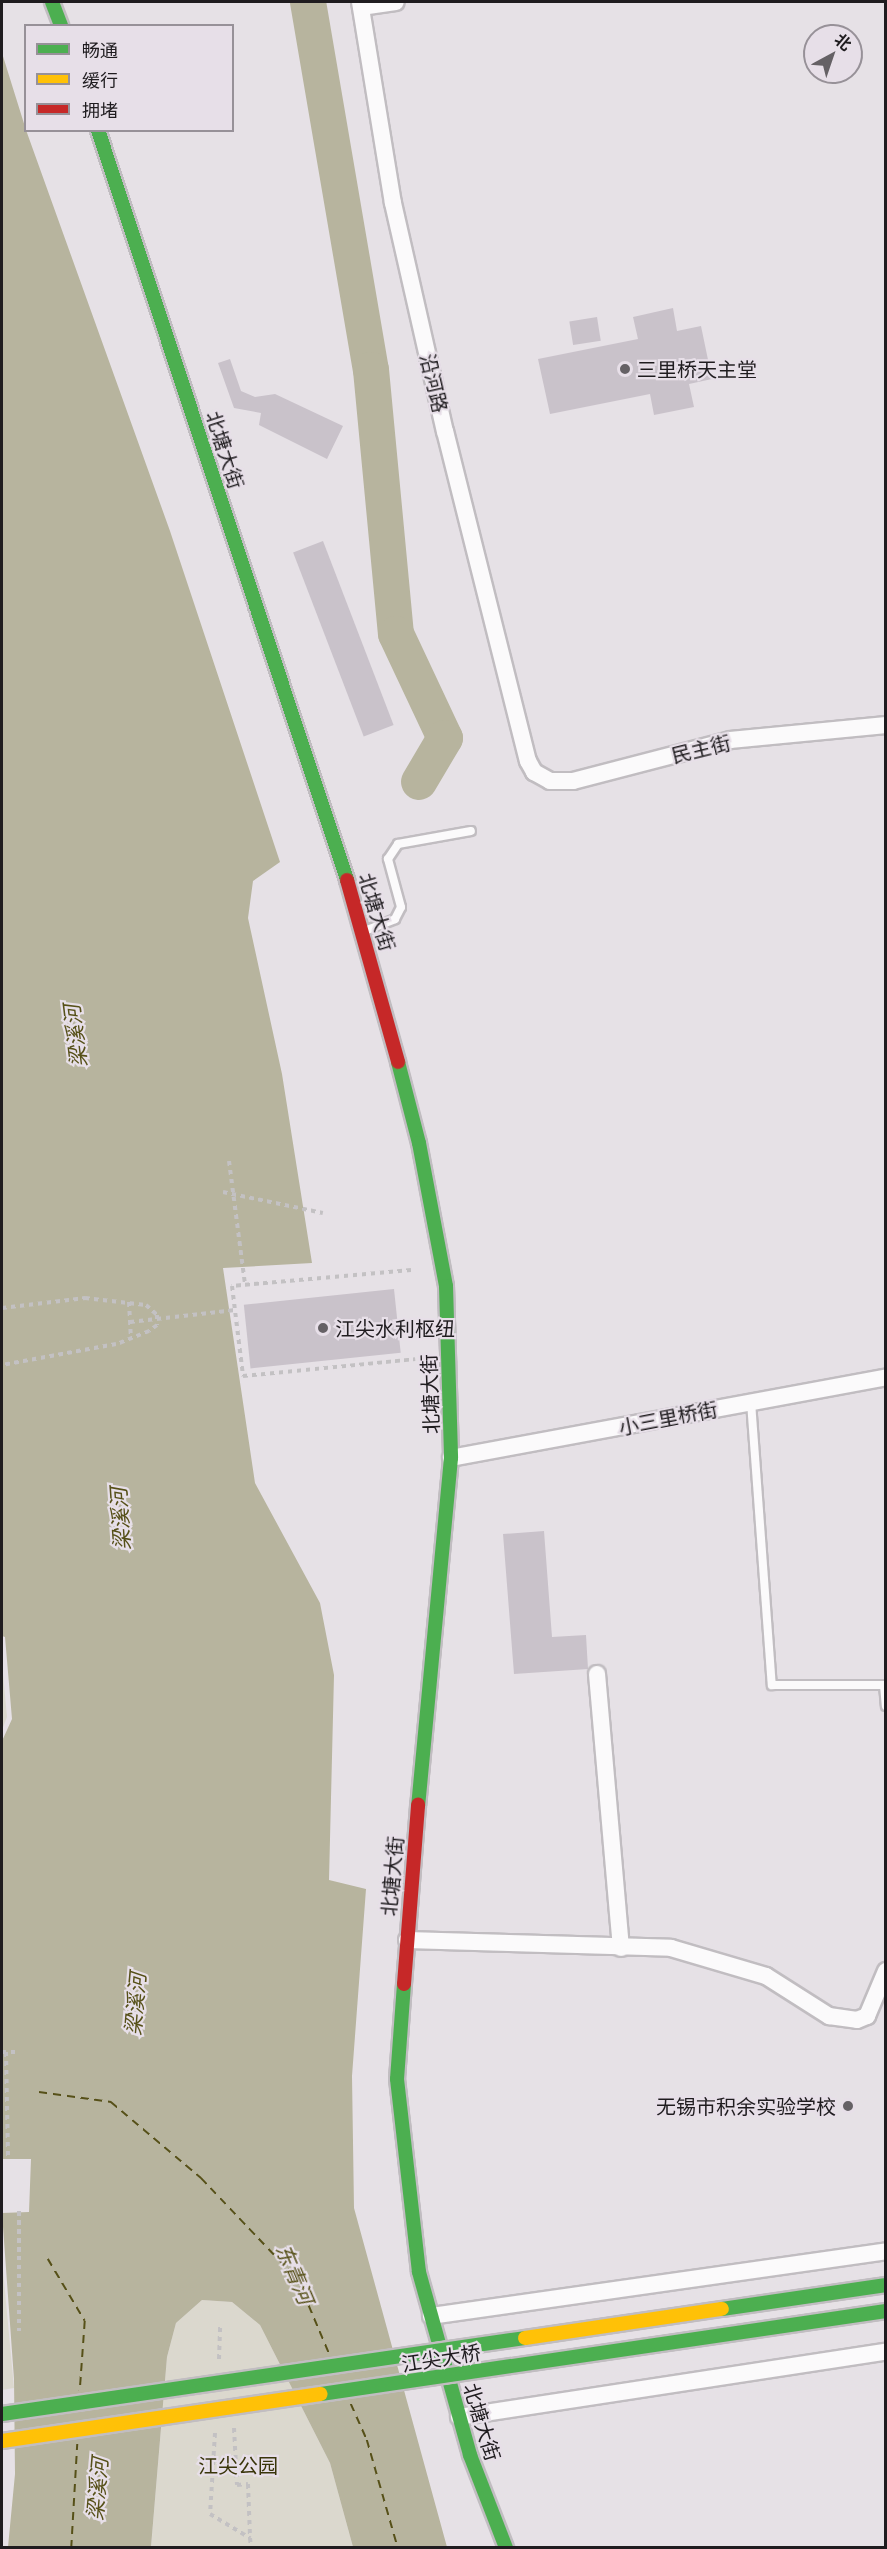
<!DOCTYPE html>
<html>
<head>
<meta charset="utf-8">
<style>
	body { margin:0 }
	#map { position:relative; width:887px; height:2549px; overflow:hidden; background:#e6e1e6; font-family:Barlow,"Noto Sans SC",sans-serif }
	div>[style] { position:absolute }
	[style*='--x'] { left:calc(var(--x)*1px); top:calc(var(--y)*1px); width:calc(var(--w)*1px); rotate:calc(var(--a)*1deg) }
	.green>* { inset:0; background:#dbd8ce }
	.water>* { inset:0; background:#b7b49e }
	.river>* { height:36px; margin:-18px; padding:0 18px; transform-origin:18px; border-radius:18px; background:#b7b49e }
	.ferry>* { height:1.5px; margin-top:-0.75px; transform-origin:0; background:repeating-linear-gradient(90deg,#565018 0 8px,transparent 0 14px) }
	.building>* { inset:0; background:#c9c2ca; transform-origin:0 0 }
	.path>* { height:4px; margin-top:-2px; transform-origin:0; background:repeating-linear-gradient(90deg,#c3c1c3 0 4.5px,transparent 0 9px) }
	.roads { filter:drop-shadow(2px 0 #c1bdc1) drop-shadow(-2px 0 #c1bdc1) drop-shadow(0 2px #c1bdc1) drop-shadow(0 -2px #c1bdc1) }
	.lane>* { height:8px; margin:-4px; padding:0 4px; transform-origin:4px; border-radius:4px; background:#fbfafb }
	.street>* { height:16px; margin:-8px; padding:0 8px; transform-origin:8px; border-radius:8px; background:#fbfafb }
	.fast>* { height:14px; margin:-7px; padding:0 7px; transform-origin:7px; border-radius:7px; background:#4caf50 }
	.jam>* { height:14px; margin:-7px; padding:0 7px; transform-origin:7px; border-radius:7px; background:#c62828 }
	.path-bridge>* { height:4px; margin-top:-2px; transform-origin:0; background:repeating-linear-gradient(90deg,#c3c1c3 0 4.5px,transparent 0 9px) }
	.bridges { filter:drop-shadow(2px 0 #c1bdc1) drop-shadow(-2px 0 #c1bdc1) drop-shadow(0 2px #c1bdc1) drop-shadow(0 -2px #c1bdc1) }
	.fast-bridge>* { height:14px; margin:-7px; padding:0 7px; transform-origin:7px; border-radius:7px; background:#4caf50 }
	.slow-bridge>* { height:14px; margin:-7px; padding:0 7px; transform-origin:7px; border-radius:7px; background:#ffc107 }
	.dots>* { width:16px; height:16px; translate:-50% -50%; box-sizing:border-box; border:3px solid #e7dfe8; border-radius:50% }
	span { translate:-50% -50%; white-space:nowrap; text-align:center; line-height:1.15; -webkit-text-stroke:4.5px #e7dfe8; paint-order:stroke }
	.poi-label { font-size:20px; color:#1f1c1f }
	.left { translate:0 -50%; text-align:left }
	.right { translate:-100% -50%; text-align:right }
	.street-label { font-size:20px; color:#1f1c1f }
	.park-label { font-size:20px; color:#3a360b }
	.water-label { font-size:21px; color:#565018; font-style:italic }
	.frame { position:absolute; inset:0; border:3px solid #1f1c1f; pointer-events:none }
	.legend { position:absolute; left:24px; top:24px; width:210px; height:108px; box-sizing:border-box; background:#e7dfe8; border:2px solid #979198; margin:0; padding:8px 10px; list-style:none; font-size:18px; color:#1f1c1f }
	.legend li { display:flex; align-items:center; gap:12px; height:30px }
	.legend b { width:30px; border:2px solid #979198 }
	.north { position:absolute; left:803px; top:24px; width:60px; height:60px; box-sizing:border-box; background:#e7dfe8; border:2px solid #979198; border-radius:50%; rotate:40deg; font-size:16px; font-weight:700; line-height:24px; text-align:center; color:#1f1c1f }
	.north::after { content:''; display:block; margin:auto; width:21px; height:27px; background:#656165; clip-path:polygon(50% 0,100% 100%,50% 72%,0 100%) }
</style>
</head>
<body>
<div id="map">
	<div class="green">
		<div style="clip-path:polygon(2px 1663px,7px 1717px,2px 1730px)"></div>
		<div style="clip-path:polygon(2px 2259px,14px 2388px,2px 2390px)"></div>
		<div style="clip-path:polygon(202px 2300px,232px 2302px,260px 2325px,330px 2463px,353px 2547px,151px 2548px,167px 2357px,176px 2323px)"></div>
	</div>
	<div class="water">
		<div style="clip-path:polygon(2px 53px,26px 130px,170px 531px,280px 862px,253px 881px,248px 918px,282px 1074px,312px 1263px,223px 1268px,255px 1483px,320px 1603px,334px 1675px,329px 1880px,366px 1889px,352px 2076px,354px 2208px,447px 2547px,353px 2547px,330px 2463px,260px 2325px,232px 2302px,202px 2300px,176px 2323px,167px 2357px,151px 2547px,8px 2547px,15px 2474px,14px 2379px,2px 2213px,29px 2212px,31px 2159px,2px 2159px,2px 1741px,12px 1719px,5px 1637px,2px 1636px)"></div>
	</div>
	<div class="river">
		<div style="--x:308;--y:2;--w:373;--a:80.3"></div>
		<div style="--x:371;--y:370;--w:265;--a:84.6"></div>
		<div style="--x:396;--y:634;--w:115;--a:64.8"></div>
		<div style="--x:445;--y:738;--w:51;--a:120.6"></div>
	</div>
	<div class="ferry">
		<div style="--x:39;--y:2092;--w:73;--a:7.9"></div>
		<div style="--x:111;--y:2102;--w:118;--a:40.2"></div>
		<div style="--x:201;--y:2178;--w:141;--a:46.4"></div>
		<div style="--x:298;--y:2280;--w:79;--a:67"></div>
		<div style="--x:48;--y:2259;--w:72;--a:59.2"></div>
		<div style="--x:85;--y:2321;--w:70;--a:94.1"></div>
		<div style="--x:351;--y:2404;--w:39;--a:66"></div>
		<div style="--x:367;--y:2440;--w:112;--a:74"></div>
		<div style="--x:71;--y:2548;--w:104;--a:-86.7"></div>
	</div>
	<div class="building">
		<div style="clip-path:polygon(673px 308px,677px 331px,701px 326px,712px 379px,689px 384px,694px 407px,654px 415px,650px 394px,550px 414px,538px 359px,638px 339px,633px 317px)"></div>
		<div style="left:597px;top:317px;width:24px;height:28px;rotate:81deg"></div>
		<div style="clip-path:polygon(230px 359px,241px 391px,255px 397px,275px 394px,343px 426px,327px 459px,259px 425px,261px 413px,234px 408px,218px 363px)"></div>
		<div style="left:323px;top:541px;width:197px;height:32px;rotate:69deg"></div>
		<div style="left:394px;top:1289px;width:64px;height:151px;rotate:84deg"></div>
		<div style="clip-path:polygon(544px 1531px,552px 1637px,586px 1635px,588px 1669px,514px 1674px,503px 1534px)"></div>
	</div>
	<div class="path">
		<div style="--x:229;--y:1161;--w:125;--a:82.6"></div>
		<div style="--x:223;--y:1192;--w:102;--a:11.9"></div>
		<div style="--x:411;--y:1270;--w:180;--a:174.9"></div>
		<div style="--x:232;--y:1286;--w:91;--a:83"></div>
		<div style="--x:243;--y:1376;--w:173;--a:-5.6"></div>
		<div style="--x:129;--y:1302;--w:37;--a:87"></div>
		<div style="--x:130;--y:1322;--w:106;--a:-6.5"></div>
		<div style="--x:2;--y:2052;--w:17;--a:0"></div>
		<div style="--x:6;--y:2052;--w:107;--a:88.9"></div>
		<div style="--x:19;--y:2211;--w:120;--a:90"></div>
		<div style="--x:219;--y:2359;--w:32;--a:-88"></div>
		<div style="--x:234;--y:2428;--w:57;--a:87"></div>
		<div style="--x:237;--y:2485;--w:11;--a:-5"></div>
		<div style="--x:248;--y:2484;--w:53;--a:87.8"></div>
		<div style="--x:215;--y:2433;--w:81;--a:93.5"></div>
		<div style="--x:210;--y:2514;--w:47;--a:31"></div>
		<div style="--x:250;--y:2538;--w:10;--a:84"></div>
	</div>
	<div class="roads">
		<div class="lane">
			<div style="--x:367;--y:930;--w:30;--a:-21"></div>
			<div style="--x:395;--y:919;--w:13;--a:-63"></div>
			<div style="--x:401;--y:907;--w:50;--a:-105.2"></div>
			<div style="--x:388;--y:859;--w:18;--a:-56"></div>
			<div style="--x:398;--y:844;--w:74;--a:-10.1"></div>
			<div style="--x:751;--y:1402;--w:284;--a:85.8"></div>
			<div style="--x:772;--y:1685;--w:112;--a:0"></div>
			<div style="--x:884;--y:1685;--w:21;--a:85"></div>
		</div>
		<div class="street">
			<div style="--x:360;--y:2;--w:204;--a:80.7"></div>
			<div style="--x:393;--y:203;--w:234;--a:77.2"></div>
			<div style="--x:445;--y:431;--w:340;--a:75.9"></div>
			<div style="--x:528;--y:761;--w:13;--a:61"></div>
			<div style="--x:534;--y:772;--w:18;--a:29"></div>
			<div style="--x:550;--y:781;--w:23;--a:0"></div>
			<div style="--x:573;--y:781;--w:162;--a:-14.6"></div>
			<div style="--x:730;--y:740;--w:157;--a:-5.5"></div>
			<div style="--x:361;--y:7;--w:35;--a:-8"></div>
			<div style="--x:451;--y:1458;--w:442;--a:-10.5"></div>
			<div style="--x:597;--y:1674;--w:275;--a:85"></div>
			<div style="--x:407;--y:1940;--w:264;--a:1.7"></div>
			<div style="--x:671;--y:1948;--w:99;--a:16.4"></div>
			<div style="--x:766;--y:1976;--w:75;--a:32.4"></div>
			<div style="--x:829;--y:2016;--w:28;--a:8"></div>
			<div style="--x:857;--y:2020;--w:11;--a:-22"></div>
			<div style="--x:867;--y:2016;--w:49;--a:-67.1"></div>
			<div style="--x:431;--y:2316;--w:460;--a:-8.1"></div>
			<div style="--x:459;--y:2417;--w:432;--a:-8.7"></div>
		</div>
		<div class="fast">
			<div style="--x:52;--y:2;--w:26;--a:69"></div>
			<div style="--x:98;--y:130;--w:790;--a:71.63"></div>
			<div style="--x:398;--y:1062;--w:84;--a:75.5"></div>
			<div style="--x:419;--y:1143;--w:146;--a:79.3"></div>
			<div style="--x:446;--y:1286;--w:172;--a:88.3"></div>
			<div style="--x:451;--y:1458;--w:349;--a:95.4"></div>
			<div style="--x:404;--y:1984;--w:95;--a:94.2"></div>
			<div style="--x:397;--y:2079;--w:194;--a:83.5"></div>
			<div style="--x:419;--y:2272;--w:190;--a:74.4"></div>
			<div style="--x:470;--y:2455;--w:100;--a:68.8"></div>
		</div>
		<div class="jam">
			<div style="--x:347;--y:880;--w:189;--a:74.3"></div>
			<div style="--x:404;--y:1984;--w:180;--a:-85.5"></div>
		</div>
	</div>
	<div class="path-bridge">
		<div style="--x:2;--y:1308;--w:84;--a:-6.9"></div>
		<div style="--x:85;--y:1298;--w:61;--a:6.5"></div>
		<div style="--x:146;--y:1305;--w:15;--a:42"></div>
		<div style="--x:157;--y:1315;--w:10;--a:90"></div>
		<div style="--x:157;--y:1325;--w:10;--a:143"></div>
		<div style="--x:149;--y:1331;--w:35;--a:158"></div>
		<div style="--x:116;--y:1344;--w:116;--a:169.6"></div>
	</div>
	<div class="bridges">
		<div class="fast-bridge">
			<div style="--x:722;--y:2309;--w:166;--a:-8.3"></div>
			<div style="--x:321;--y:2394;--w:571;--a:-8.36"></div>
			<div style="--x:2;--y:2414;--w:528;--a:-8.27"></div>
		</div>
		<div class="slow-bridge">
			<div style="--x:525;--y:2338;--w:199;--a:-8.4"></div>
			<div style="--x:2;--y:2441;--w:322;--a:-8.4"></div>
		</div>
	</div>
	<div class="dots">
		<div style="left:625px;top:369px;background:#656165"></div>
		<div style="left:323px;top:1328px;background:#656165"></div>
		<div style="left:848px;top:2106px;background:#656165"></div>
	</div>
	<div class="poi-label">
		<span class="left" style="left:637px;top:369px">三里桥天主堂</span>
		<span class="left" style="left:335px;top:1328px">江尖水利枢纽</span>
		<span class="right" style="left:836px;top:2106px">无锡市积余实验学校</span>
	</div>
	<div class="street-label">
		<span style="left:434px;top:383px;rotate:77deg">沿河路</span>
		<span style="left:225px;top:450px;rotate:72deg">北塘大街</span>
		<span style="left:701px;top:749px;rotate:-14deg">民主街</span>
		<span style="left:377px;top:912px;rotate:73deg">北塘大街</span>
		<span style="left:430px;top:1394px;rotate:-92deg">北塘大街</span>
		<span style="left:668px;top:1418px;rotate:-11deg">小三里桥街</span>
		<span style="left:392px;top:1876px;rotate:-85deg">北塘大街</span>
		<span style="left:441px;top:2358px;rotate:-9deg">江尖大桥</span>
		<span style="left:482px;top:2422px;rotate:73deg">北塘大街</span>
	</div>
	<div class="park-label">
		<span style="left:238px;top:2465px">江尖公园</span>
	</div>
	<div class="water-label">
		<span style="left:75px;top:1036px;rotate:-97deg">梁溪河</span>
		<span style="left:120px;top:1519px;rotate:-94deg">梁溪河</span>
		<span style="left:135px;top:2004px;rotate:-85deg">梁溪河</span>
		<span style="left:295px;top:2274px;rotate:67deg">东青河</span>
		<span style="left:97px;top:2489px;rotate:-85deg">梁溪河</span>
	</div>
	<div class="frame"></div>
	<ul class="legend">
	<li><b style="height:8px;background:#4caf50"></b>畅通</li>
	<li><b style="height:8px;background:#ffc107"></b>缓行</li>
	<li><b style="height:8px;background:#c62828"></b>拥堵</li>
	</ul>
	<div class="north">北</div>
</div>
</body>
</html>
